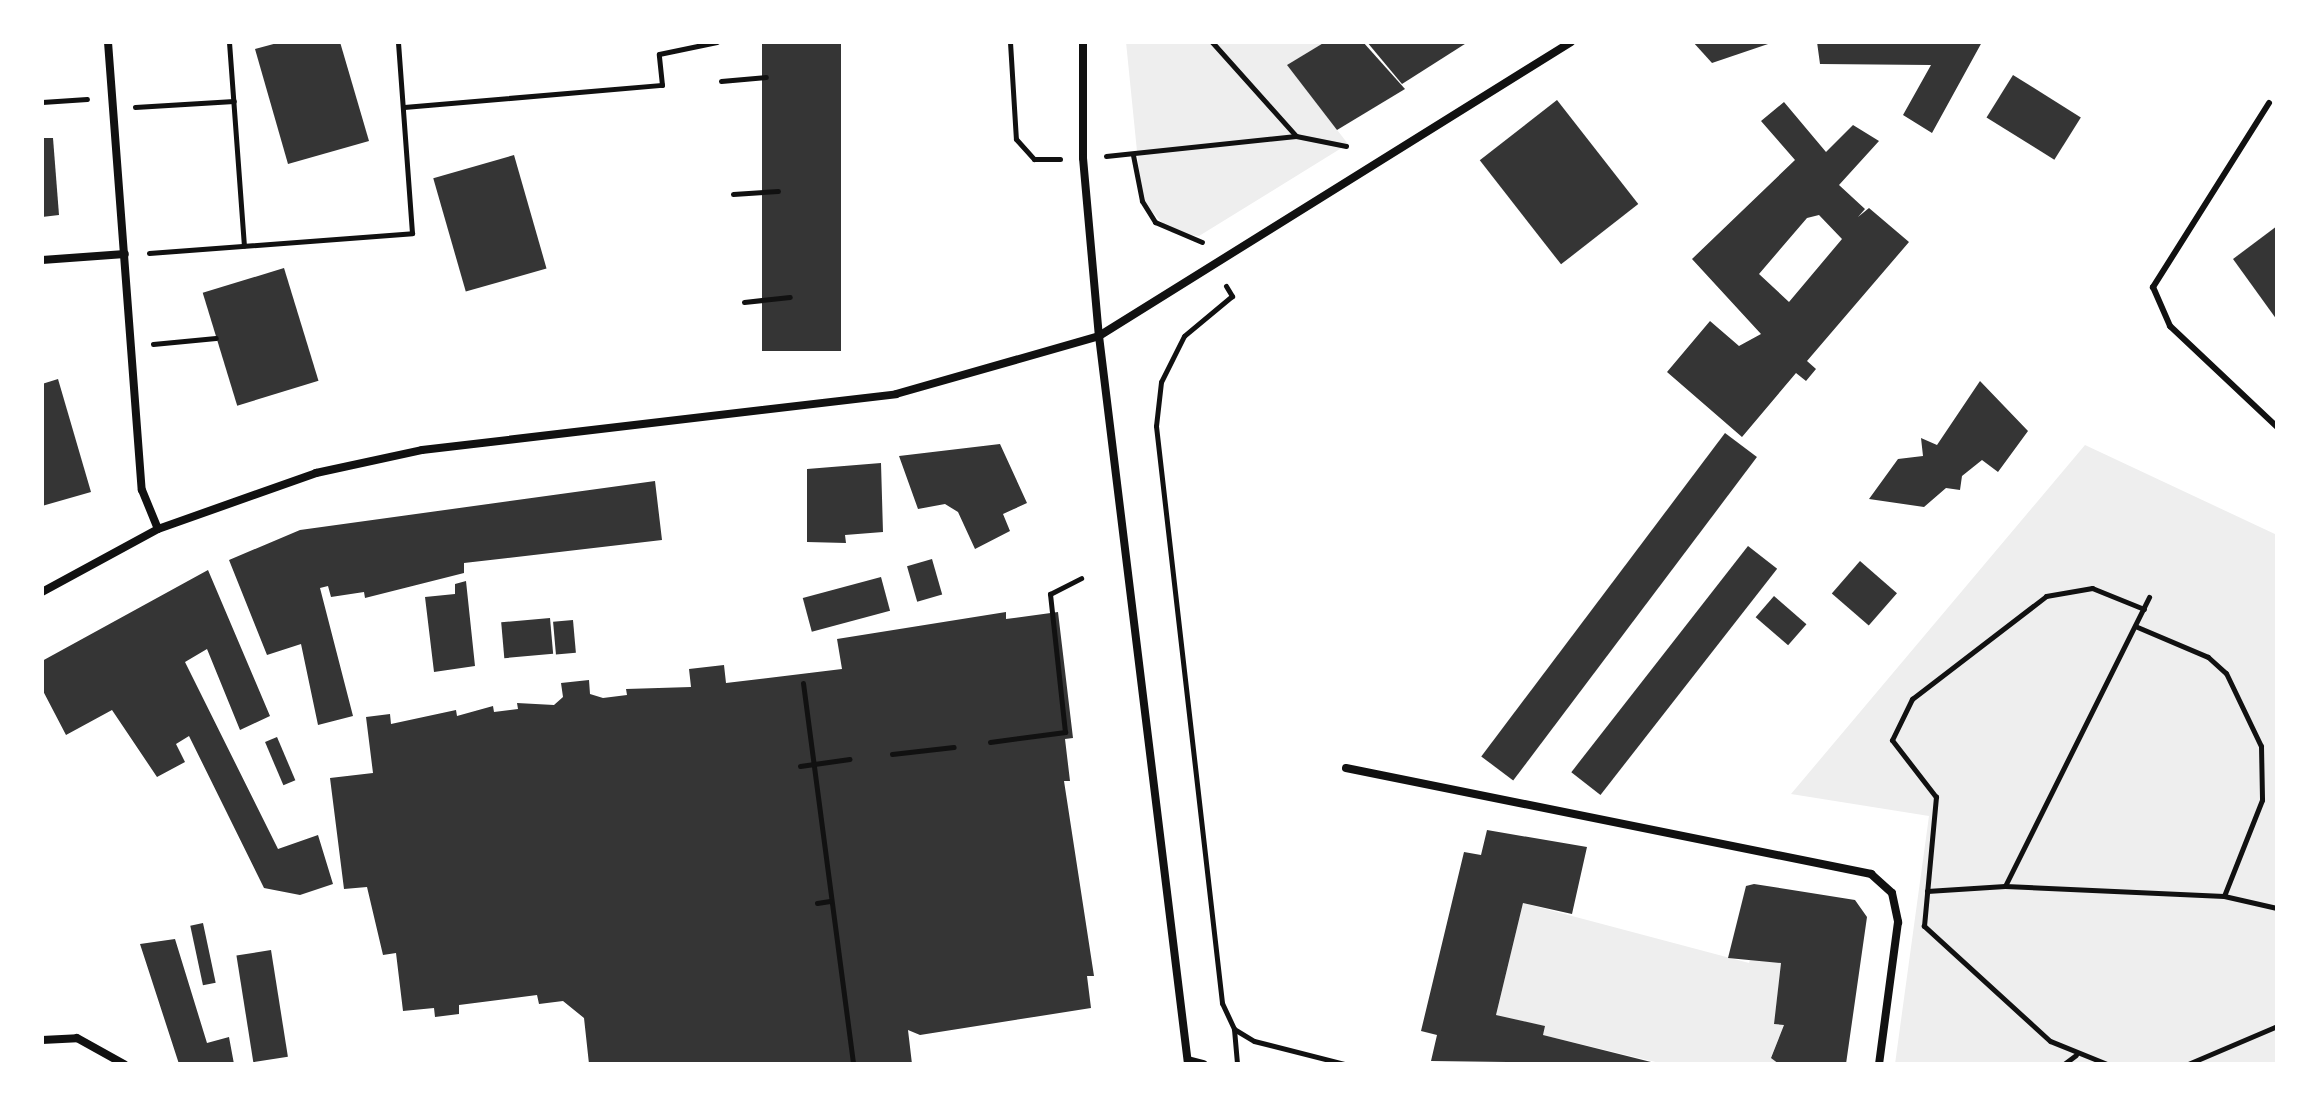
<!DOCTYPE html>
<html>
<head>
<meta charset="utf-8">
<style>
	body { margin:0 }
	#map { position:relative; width:2319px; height:1106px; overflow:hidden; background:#fff; font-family:"Source Sans 3",sans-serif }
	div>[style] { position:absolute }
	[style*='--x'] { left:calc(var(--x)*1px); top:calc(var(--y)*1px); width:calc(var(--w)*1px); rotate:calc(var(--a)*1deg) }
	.green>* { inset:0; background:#eee }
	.building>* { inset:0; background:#353535; transform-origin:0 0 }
	.path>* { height:5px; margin:-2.5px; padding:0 2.5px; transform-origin:2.5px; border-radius:2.5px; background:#111 }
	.service>* { height:6px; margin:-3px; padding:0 3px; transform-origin:3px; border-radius:3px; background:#111 }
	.minor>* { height:8px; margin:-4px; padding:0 4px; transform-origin:4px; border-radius:4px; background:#111 }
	span { translate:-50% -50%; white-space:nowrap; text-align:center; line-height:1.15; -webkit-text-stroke:8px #fff; paint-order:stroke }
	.frame { position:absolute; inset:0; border:44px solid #fff; pointer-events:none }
</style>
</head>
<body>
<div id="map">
	<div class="green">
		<div style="clip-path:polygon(1126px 42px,1325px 42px,1287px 65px,1348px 144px,1199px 236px,1172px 233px,1142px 201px)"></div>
		<div style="clip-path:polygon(2085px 445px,2277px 535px,2277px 1064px,1895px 1064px,1929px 816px,1791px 794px)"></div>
		<div style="clip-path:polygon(1523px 903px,1749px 963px,1751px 955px,1781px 963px,1774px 1024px,1784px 1025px,1771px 1057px,1779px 1064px,1664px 1064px,1543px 1035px,1544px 1026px,1496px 1015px)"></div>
	</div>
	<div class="building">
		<div style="clip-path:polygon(281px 42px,340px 42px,369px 141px,288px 164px,255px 49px)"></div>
		<div style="left:762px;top:42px;width:79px;height:309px"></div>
		<div style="clip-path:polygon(1325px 42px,1363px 42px,1405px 89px,1337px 130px,1287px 65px)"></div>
		<div style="clip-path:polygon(1367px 42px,1468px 42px,1402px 84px)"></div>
		<div style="clip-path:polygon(1693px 42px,1770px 42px,1771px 43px,1712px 63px)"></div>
		<div style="clip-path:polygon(1817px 42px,1982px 42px,1932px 133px,1903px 115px,1931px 65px,1820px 64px)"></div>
		<div style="left:2013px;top:75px;width:80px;height:50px;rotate:32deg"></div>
		<div style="left:1557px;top:100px;width:132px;height:98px;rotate:52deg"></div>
		<div style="clip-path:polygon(evenodd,1784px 102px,1826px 152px,1853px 125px,1879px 141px,1839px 185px,1865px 209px,1858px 217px,1869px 208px,1909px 242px,1807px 361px,1816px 369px,1806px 381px,1796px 373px,1742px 437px,1667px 372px,1710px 321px,1739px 346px,1761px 334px,1692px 259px,1795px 160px,1761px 121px,1784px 102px,1819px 215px,1842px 239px,1789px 302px,1759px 274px,1807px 218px,1819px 215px)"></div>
		<div style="clip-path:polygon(42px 138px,53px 138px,59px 215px,42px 217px)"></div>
		<div style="left:514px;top:155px;width:118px;height:84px;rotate:74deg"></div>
		<div style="clip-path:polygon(2277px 226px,2277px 320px,2233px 259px)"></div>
		<div style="left:284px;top:268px;width:118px;height:85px;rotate:73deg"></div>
		<div style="clip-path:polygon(58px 379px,91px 492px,42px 506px,42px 384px)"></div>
		<div style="clip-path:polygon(1980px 381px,2028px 431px,1998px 472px,1982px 460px,1962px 476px,1960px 490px,1946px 488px,1924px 507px,1869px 499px,1898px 459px,1923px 456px,1921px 438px,1937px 445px)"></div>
		<div style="left:1725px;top:433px;width:40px;height:405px;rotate:37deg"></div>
		<div style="clip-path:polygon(1000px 444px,1027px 503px,1003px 514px,1010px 531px,975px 549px,958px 512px,945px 504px,918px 509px,899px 456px)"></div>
		<div style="clip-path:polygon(881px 463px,883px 532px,845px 535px,846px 543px,807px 542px,807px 469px)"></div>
		<div style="clip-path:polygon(655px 481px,662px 540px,464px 563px,464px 573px,365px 598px,364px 592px,331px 597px,328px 586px,320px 588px,353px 716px,318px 725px,301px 644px,267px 655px,229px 560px,300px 530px)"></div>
		<div style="left:1748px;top:546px;width:37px;height:287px;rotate:38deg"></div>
		<div style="left:932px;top:559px;width:37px;height:26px;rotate:74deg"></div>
		<div style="left:1860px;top:561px;width:49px;height:43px;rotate:41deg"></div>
		<div style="clip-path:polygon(208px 570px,270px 716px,240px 730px,207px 649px,185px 662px,278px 849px,318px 835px,333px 884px,300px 895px,264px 888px,189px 736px,176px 744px,185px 762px,157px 777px,112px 710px,66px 735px,42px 689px,42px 661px)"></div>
		<div style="left:881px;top:577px;width:35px;height:81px;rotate:75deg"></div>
		<div style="clip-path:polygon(466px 581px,475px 666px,434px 672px,425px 597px,455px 594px,455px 584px)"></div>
		<div style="left:1774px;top:596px;width:43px;height:28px;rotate:41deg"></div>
		<div style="clip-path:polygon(1006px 612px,1006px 619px,1058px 612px,1073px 738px,1065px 739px,1070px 781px,1064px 781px,1094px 976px,1087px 976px,1091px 1008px,920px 1035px,908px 1030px,912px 1064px,589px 1064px,584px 1018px,563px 1001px,539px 1004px,537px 995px,459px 1005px,459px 1014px,435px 1017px,434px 1008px,403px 1011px,396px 953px,383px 955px,367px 887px,344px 889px,330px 778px,373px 773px,366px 717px,390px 714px,391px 724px,456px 710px,457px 716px,493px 706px,494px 712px,518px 709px,517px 703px,554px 705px,563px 697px,561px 683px,589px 680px,590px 694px,603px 698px,627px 695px,626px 689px,691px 687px,689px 669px,724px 665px,726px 683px,842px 669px,837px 639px)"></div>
		<div style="left:550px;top:618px;width:36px;height:49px;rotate:85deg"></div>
		<div style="left:573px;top:620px;width:33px;height:20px;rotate:85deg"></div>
		<div style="left:277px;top:737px;width:47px;height:13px;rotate:67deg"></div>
		<div style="clip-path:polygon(1487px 830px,1587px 847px,1572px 914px,1523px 903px,1496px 1015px,1545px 1026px,1543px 1035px,1659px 1064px,1431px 1061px,1437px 1035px,1421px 1031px,1464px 852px,1481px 855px)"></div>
		<div style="clip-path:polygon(1754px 884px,1855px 900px,1867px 917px,1846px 1064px,1779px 1064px,1771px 1058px,1784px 1025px,1774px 1024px,1781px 963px,1728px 958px,1746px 886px)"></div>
		<div style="left:203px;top:923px;width:61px;height:13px;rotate:78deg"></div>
		<div style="clip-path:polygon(175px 939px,207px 1043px,229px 1037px,234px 1064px,179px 1064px,140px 944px)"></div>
		<div style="left:271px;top:950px;width:108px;height:35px;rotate:81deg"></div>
	</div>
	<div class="path">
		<div style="--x:229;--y:42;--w:204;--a:85.8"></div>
		<div style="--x:1010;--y:42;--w:97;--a:86.5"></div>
		<div style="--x:1016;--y:139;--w:27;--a:48"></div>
		<div style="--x:1034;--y:159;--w:26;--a:0"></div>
		<div style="--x:1212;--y:42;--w:126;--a:48.2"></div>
		<div style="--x:721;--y:81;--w:45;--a:-5.1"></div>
		<div style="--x:42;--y:102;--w:45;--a:-3.8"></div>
		<div style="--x:135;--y:107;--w:99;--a:-3.5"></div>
		<div style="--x:404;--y:107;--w:259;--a:-4.9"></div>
		<div style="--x:662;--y:85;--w:31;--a:-96"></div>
		<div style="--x:659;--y:54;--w:59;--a:-11.7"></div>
		<div style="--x:1133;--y:155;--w:47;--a:78.9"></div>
		<div style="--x:1142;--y:201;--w:25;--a:58"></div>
		<div style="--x:1155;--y:222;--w:51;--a:23.1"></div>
		<div style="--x:1106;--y:156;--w:191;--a:-6"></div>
		<div style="--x:1296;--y:136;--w:51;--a:11.3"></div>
		<div style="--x:733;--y:194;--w:45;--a:-3.8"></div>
		<div style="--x:149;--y:253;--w:264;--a:-4.3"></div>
		<div style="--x:412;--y:233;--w:192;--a:-94.2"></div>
		<div style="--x:1226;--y:286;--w:12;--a:59"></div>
		<div style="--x:1232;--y:296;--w:62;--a:140.2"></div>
		<div style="--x:1184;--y:336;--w:51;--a:116.6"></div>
		<div style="--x:1161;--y:382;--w:44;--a:96.5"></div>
		<div style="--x:1156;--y:426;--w:581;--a:83.47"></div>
		<div style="--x:1222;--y:1003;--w:29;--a:65"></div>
		<div style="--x:1234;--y:1029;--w:23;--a:31"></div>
		<div style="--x:1254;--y:1041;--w:94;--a:14.2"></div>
		<div style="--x:744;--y:302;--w:46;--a:-6.2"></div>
		<div style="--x:153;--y:344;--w:63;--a:-5.4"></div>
		<div style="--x:2135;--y:626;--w:79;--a:23"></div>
		<div style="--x:2208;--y:657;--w:24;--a:42"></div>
		<div style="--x:2226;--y:673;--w:81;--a:64.4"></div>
		<div style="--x:2261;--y:746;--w:54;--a:88.9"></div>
		<div style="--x:2262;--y:800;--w:103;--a:111.6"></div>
		<div style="--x:803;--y:683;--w:384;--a:82.5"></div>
		<div style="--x:990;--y:742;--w:76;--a:-7.6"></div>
		<div style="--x:1065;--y:732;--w:139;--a:-96.2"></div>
		<div style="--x:1050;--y:594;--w:35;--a:-27"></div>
		<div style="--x:892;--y:754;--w:62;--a:-6.4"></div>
		<div style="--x:800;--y:766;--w:50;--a:-8"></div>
		<div style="--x:2005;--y:886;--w:323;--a:-63.5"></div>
		<div style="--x:1927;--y:891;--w:78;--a:-3.7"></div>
		<div style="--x:2005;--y:886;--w:219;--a:2.6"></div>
		<div style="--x:2224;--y:896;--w:54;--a:12.8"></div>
		<div style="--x:817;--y:903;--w:13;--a:-9"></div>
		<div style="--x:1234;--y:1029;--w:35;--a:85"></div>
		<div style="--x:2064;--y:1064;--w:15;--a:-37"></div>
		<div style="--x:2107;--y:1064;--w:61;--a:-158"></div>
		<div style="--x:2050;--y:1041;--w:171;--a:-137.6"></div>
		<div style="--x:1924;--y:926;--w:130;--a:-84.7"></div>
		<div style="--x:1936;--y:797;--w:72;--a:-127.7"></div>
		<div style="--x:1892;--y:740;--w:46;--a:-64"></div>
		<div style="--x:1912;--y:699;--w:169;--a:-37.5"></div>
		<div style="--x:2046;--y:596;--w:47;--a:-9.9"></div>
		<div style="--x:2092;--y:588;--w:56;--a:22"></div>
		<div style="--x:2188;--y:1064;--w:97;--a:-23.1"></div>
	</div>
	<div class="service">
		<div style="--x:2269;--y:103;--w:218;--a:122.2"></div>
		<div style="--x:2153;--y:287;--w:43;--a:66.4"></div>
		<div style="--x:2170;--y:326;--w:147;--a:43.3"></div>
	</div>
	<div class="minor">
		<div style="--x:108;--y:42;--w:449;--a:85.7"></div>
		<div style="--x:142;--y:490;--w:42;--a:67.7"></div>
		<div style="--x:1083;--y:42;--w:116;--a:90"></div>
		<div style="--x:1083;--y:158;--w:179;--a:84.9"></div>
		<div style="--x:1099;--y:336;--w:733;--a:83.03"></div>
		<div style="--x:42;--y:260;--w:83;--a:-4.1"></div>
		<div style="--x:42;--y:592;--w:132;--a:-28.5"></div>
		<div style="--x:158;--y:529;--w:168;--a:-19.5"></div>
		<div style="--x:316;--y:473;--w:108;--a:-12.2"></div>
		<div style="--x:422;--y:450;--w:477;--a:-6.7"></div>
		<div style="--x:896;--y:394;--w:211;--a:-15.9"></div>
		<div style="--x:1099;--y:336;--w:556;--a:-31.92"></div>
		<div style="--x:1346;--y:768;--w:536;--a:11.41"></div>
		<div style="--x:1871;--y:874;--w:28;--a:42"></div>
		<div style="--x:1892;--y:893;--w:30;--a:78"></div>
		<div style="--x:1898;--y:922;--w:143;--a:97.6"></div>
		<div style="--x:42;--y:1040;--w:35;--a:-3"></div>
		<div style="--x:77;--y:1038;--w:54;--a:29"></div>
		<div style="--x:1188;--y:1060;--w:16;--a:15"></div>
	</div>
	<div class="frame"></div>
</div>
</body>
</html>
